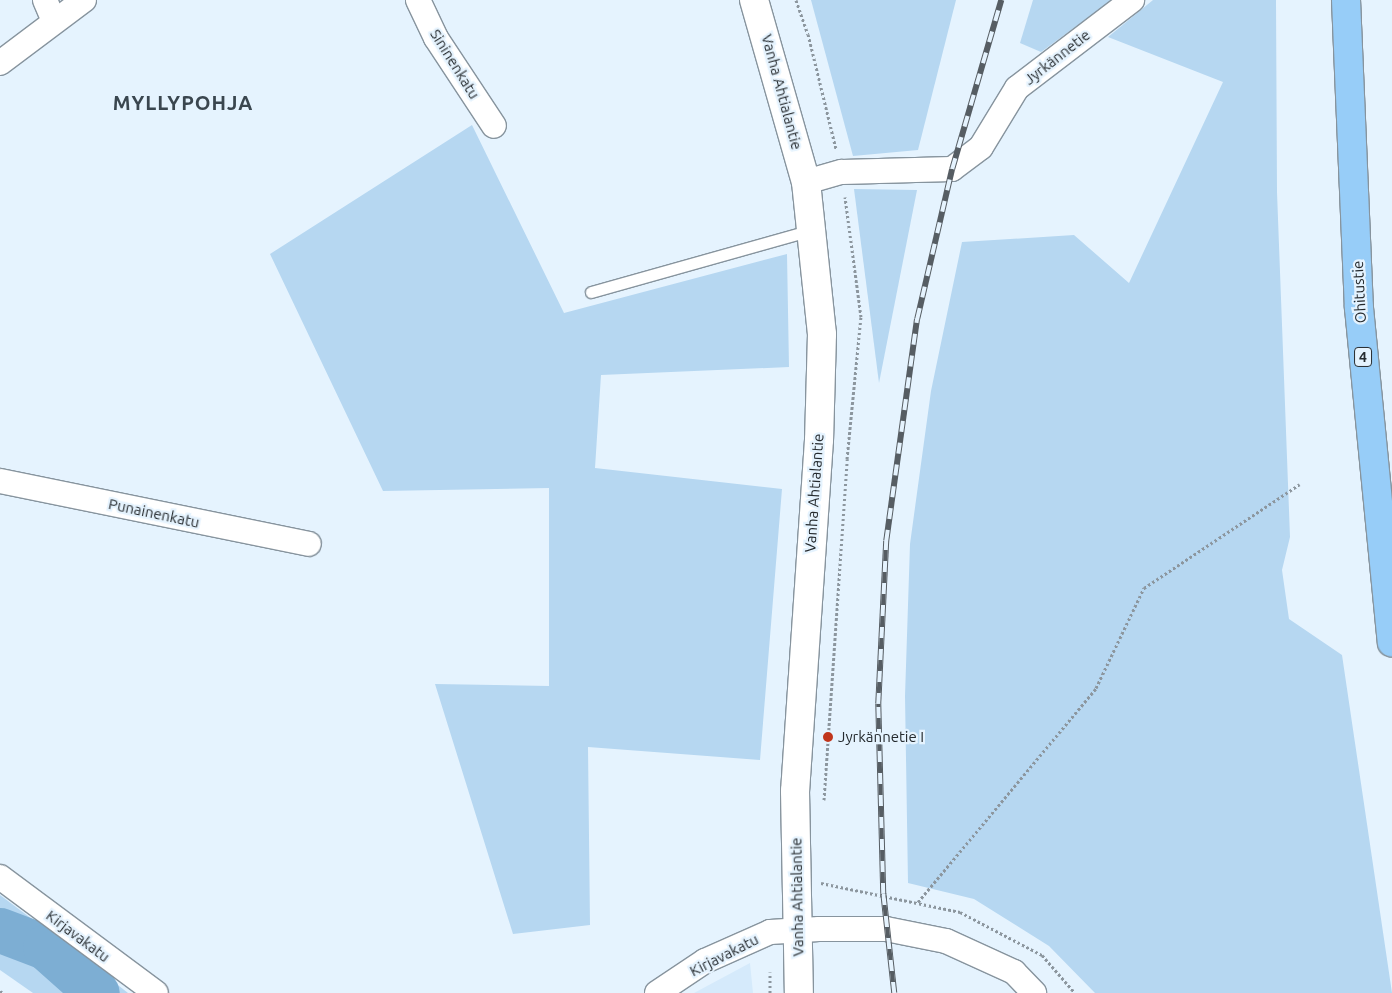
<!DOCTYPE html>
<html>
<head>
<meta charset="utf-8">
<style>
	body { margin:0 }
	#map { position:relative; width:1392px; height:993px; overflow:hidden; background:#e5f3fe; font-family:Ubuntu,sans-serif }
	div>[style] { position:absolute }
	[style*='--x'] { left:calc(var(--x)*1px); top:calc(var(--y)*1px); width:calc(var(--w)*1px); rotate:calc(var(--a)*1deg) }
	.built>* { inset:0; background:#d5eafb }
	.green>* { inset:0; background:#b6d7f1 }
	.river>* { height:45px; margin:-22.5px; padding:0 22.5px; transform-origin:22.5px; border-radius:22.5px; background:#7daed3 }
	.path>* { height:3px; margin-top:-1.5px; transform-origin:0; background:repeating-linear-gradient(90deg,#8c969e 0 2.5px,transparent 0 5px) }
	.roads { filter:drop-shadow(1px 0 #87949e) drop-shadow(-1px 0 #87949e) drop-shadow(0 1px #87949e) drop-shadow(0 -1px #87949e) }
	.service>* { height:11px; margin:-5.5px; padding:0 5.5px; transform-origin:5.5px; border-radius:5.5px; background:#fff }
	.minor>* { height:24px; margin:-12px; padding:0 12px; transform-origin:12px; border-radius:12px; background:#fff }
	.tertiary>* { height:28px; margin:-14px; padding:0 14px; transform-origin:14px; border-radius:14px; background:#fff }
	.motorway>* { height:28px; margin:-14px; padding:0 14px; transform-origin:14px; border-radius:14px; background:#97cdf8 }
	.rail>* { height:5.5px; margin-top:-2.75px; transform-origin:0; background:repeating-linear-gradient(90deg,#e5f3fe 0 11px,#565d63 0 22px); box-sizing:border-box; border-block:1px solid #565d63 }
	.dots>* { width:14px; height:14px; translate:-50% -50%; box-sizing:border-box; border:2px solid #e5f3fe; border-radius:50% }
	span { translate:-50% -50%; white-space:nowrap; text-align:center; line-height:1.15; -webkit-text-stroke:4.5px #e5f3fe; paint-order:stroke }
	.shield-label span { padding:1px 4px; background:#e5f3fe; border:1px solid; border-radius:4px; -webkit-text-stroke-width:0 }
	.shield-label { font-size:14px; color:#252a2e; font-weight:700 }
	.street-label { font-size:15px; color:#252a2e }
	.poi-label { font-size:15px; color:#252a2e }
	.left { translate:0 -50%; text-align:left }
	.district-label { font-size:20px; color:#3a464f; font-weight:700; letter-spacing:1px }
</style>
</head>
<body>
<div id="map">
	<div class="built">
		<div style="clip-path:polygon(750px 963px,753px 993px,694px 993px)"></div>
	</div>
	<div class="green">
		<div style="clip-path:polygon(811px 0,956px 0,918px 150px,853px 156px)"></div>
		<div style="clip-path:polygon(1033px 0,1112px 0,1041px 52px,1020px 43px)"></div>
		<div style="clip-path:polygon(1153px 0,1276px 0,1277px 192px,1290px 537px,1282px 570px,1289px 619px,1342px 655px,1392px 993px,1095px 993px,1049px 946px,974px 899px,908px 883px,905px 696px,910px 544px,931px 391px,962px 242px,1074px 235px,1129px 283px,1223px 82px,1108px 37px)"></div>
		<div style="clip-path:polygon(472px 125px,564px 313px,787px 254px,789px 367px,601px 375px,595px 468px,782px 489px,760px 760px,588px 747px,590px 925px,513px 934px,435px 684px,549px 686px,549px 488px,383px 491px,270px 254px)"></div>
		<div style="clip-path:polygon(854px 189px,917px 190px,879px 383px)"></div>
		<div style="clip-path:polygon(0 895px,72px 949px,128px 993px,33px 993px,0 970px)"></div>
	</div>
	<div class="river">
		<div style="--x:0;--y:930;--w:48;--a:20.7"></div>
		<div style="--x:45;--y:947;--w:69;--a:41.5"></div>
	</div>
	<div class="path">
		<div style="--x:796;--y:0;--w:36;--a:71"></div>
		<div style="--x:808;--y:34;--w:118;--a:76.3"></div>
		<div style="--x:824;--y:800;--w:342;--a:-86.1"></div>
		<div style="--x:847;--y:459;--w:143;--a:-84.4"></div>
		<div style="--x:861;--y:317;--w:121;--a:-97.6"></div>
		<div style="--x:821;--y:883;--w:142;--a:11.8"></div>
		<div style="--x:960;--y:912;--w:93;--a:27.7"></div>
		<div style="--x:1042;--y:955;--w:50;--a:49"></div>
		<div style="--x:918;--y:902;--w:278;--a:-50.2"></div>
		<div style="--x:1096;--y:688;--w:111;--a:-64.4"></div>
		<div style="--x:1144;--y:588;--w:187;--a:-33.7"></div>
		<div style="--x:0;--y:991;--w:4;--a:34"></div>
		<div style="--x:770;--y:993;--w:21;--a:-90"></div>
	</div>
	<div class="roads">
		<div class="service">
			<div style="--x:591;--y:292;--w:230;--a:-15.7"></div>
		</div>
		<div class="minor">
			<div style="--x:45;--y:0;--w:23;--a:67"></div>
			<div style="--x:418;--y:0;--w:42;--a:64.7"></div>
			<div style="--x:436;--y:38;--w:105;--a:56.6"></div>
			<div style="--x:0;--y:63;--w:105;--a:-36.9"></div>
			<div style="--x:806;--y:182;--w:37;--a:-16"></div>
			<div style="--x:842;--y:172;--w:110;--a:-1.6"></div>
			<div style="--x:952;--y:169;--w:36;--a:-37"></div>
			<div style="--x:981;--y:147;--w:69;--a:-58.6"></div>
			<div style="--x:1017;--y:88;--w:145;--a:-37.4"></div>
			<div style="--x:0;--y:481;--w:315;--a:11.5"></div>
			<div style="--x:0;--y:877;--w:194;--a:36.6"></div>
			<div style="--x:657;--y:993;--w:58;--a:-33.7"></div>
			<div style="--x:705;--y:961;--w:71;--a:-24"></div>
			<div style="--x:770;--y:932;--w:49;--a:-3.5"></div>
			<div style="--x:819;--y:929;--w:67;--a:0"></div>
			<div style="--x:886;--y:929;--w:61;--a:11.3"></div>
			<div style="--x:946;--y:941;--w:75;--a:24.5"></div>
			<div style="--x:1014;--y:972;--w:29;--a:46"></div>
		</div>
		<div class="tertiary">
			<div style="--x:754;--y:0;--w:189;--a:74.1"></div>
			<div style="--x:806;--y:182;--w:153;--a:84"></div>
			<div style="--x:822;--y:334;--w:106;--a:91.6"></div>
			<div style="--x:819;--y:440;--w:352;--a:93.9"></div>
			<div style="--x:795;--y:791;--w:202;--a:88.9"></div>
		</div>
		<div class="motorway">
			<div style="--x:1346;--y:0;--w:308;--a:87.6"></div>
			<div style="--x:1359;--y:308;--w:336;--a:84.4"></div>
		</div>
	</div>
	<div class="rail">
		<div style="--x:894;--y:993;--w:100;--a:-96.3"></div>
		<div style="--x:883;--y:894;--w:190;--a:-91.5"></div>
		<div style="--x:878;--y:704;--w:163;--a:-87.2"></div>
		<div style="--x:886;--y:541;--w:224;--a:-82.1"></div>
		<div style="--x:917;--y:319;--w:154;--a:-76.9"></div>
		<div style="--x:952;--y:169;--w:176;--a:-73.8"></div>
	</div>
	<div class="dots">
		<div style="left:828px;top:737px;background:#c0351c"></div>
	</div>
	<div class="shield-label">
		<span style="left:1363px;top:357px">4</span>
	</div>
	<div class="street-label">
		<span style="left:1057px;top:57px;rotate:-38deg">Jyrkännetie</span>
		<span style="left:455px;top:64px;rotate:58deg">Sininenkatu</span>
		<span style="left:782px;top:92px;rotate:75deg">Vanha Ahtialantie</span>
		<span style="left:1359px;top:292px;rotate:-93deg">Ohitustie</span>
		<span style="left:814px;top:493px;rotate:-86deg">Vanha Ahtialantie</span>
		<span style="left:154px;top:513px;rotate:12deg">Punainenkatu</span>
		<span style="left:797px;top:897px;rotate:-91deg">Vanha Ahtialantie</span>
		<span style="left:78px;top:936px;rotate:37deg">Kirjavakatu</span>
		<span style="left:724px;top:955px;rotate:-27deg">Kirjavakatu</span>
	</div>
	<div class="poi-label">
		<span class="left" style="left:838px;top:737px">Jyrkännetie I</span>
	</div>
	<div class="district-label">
		<span style="left:183px;top:102px">MYLLYPOHJA</span>
	</div>
</div>
</body>
</html>
